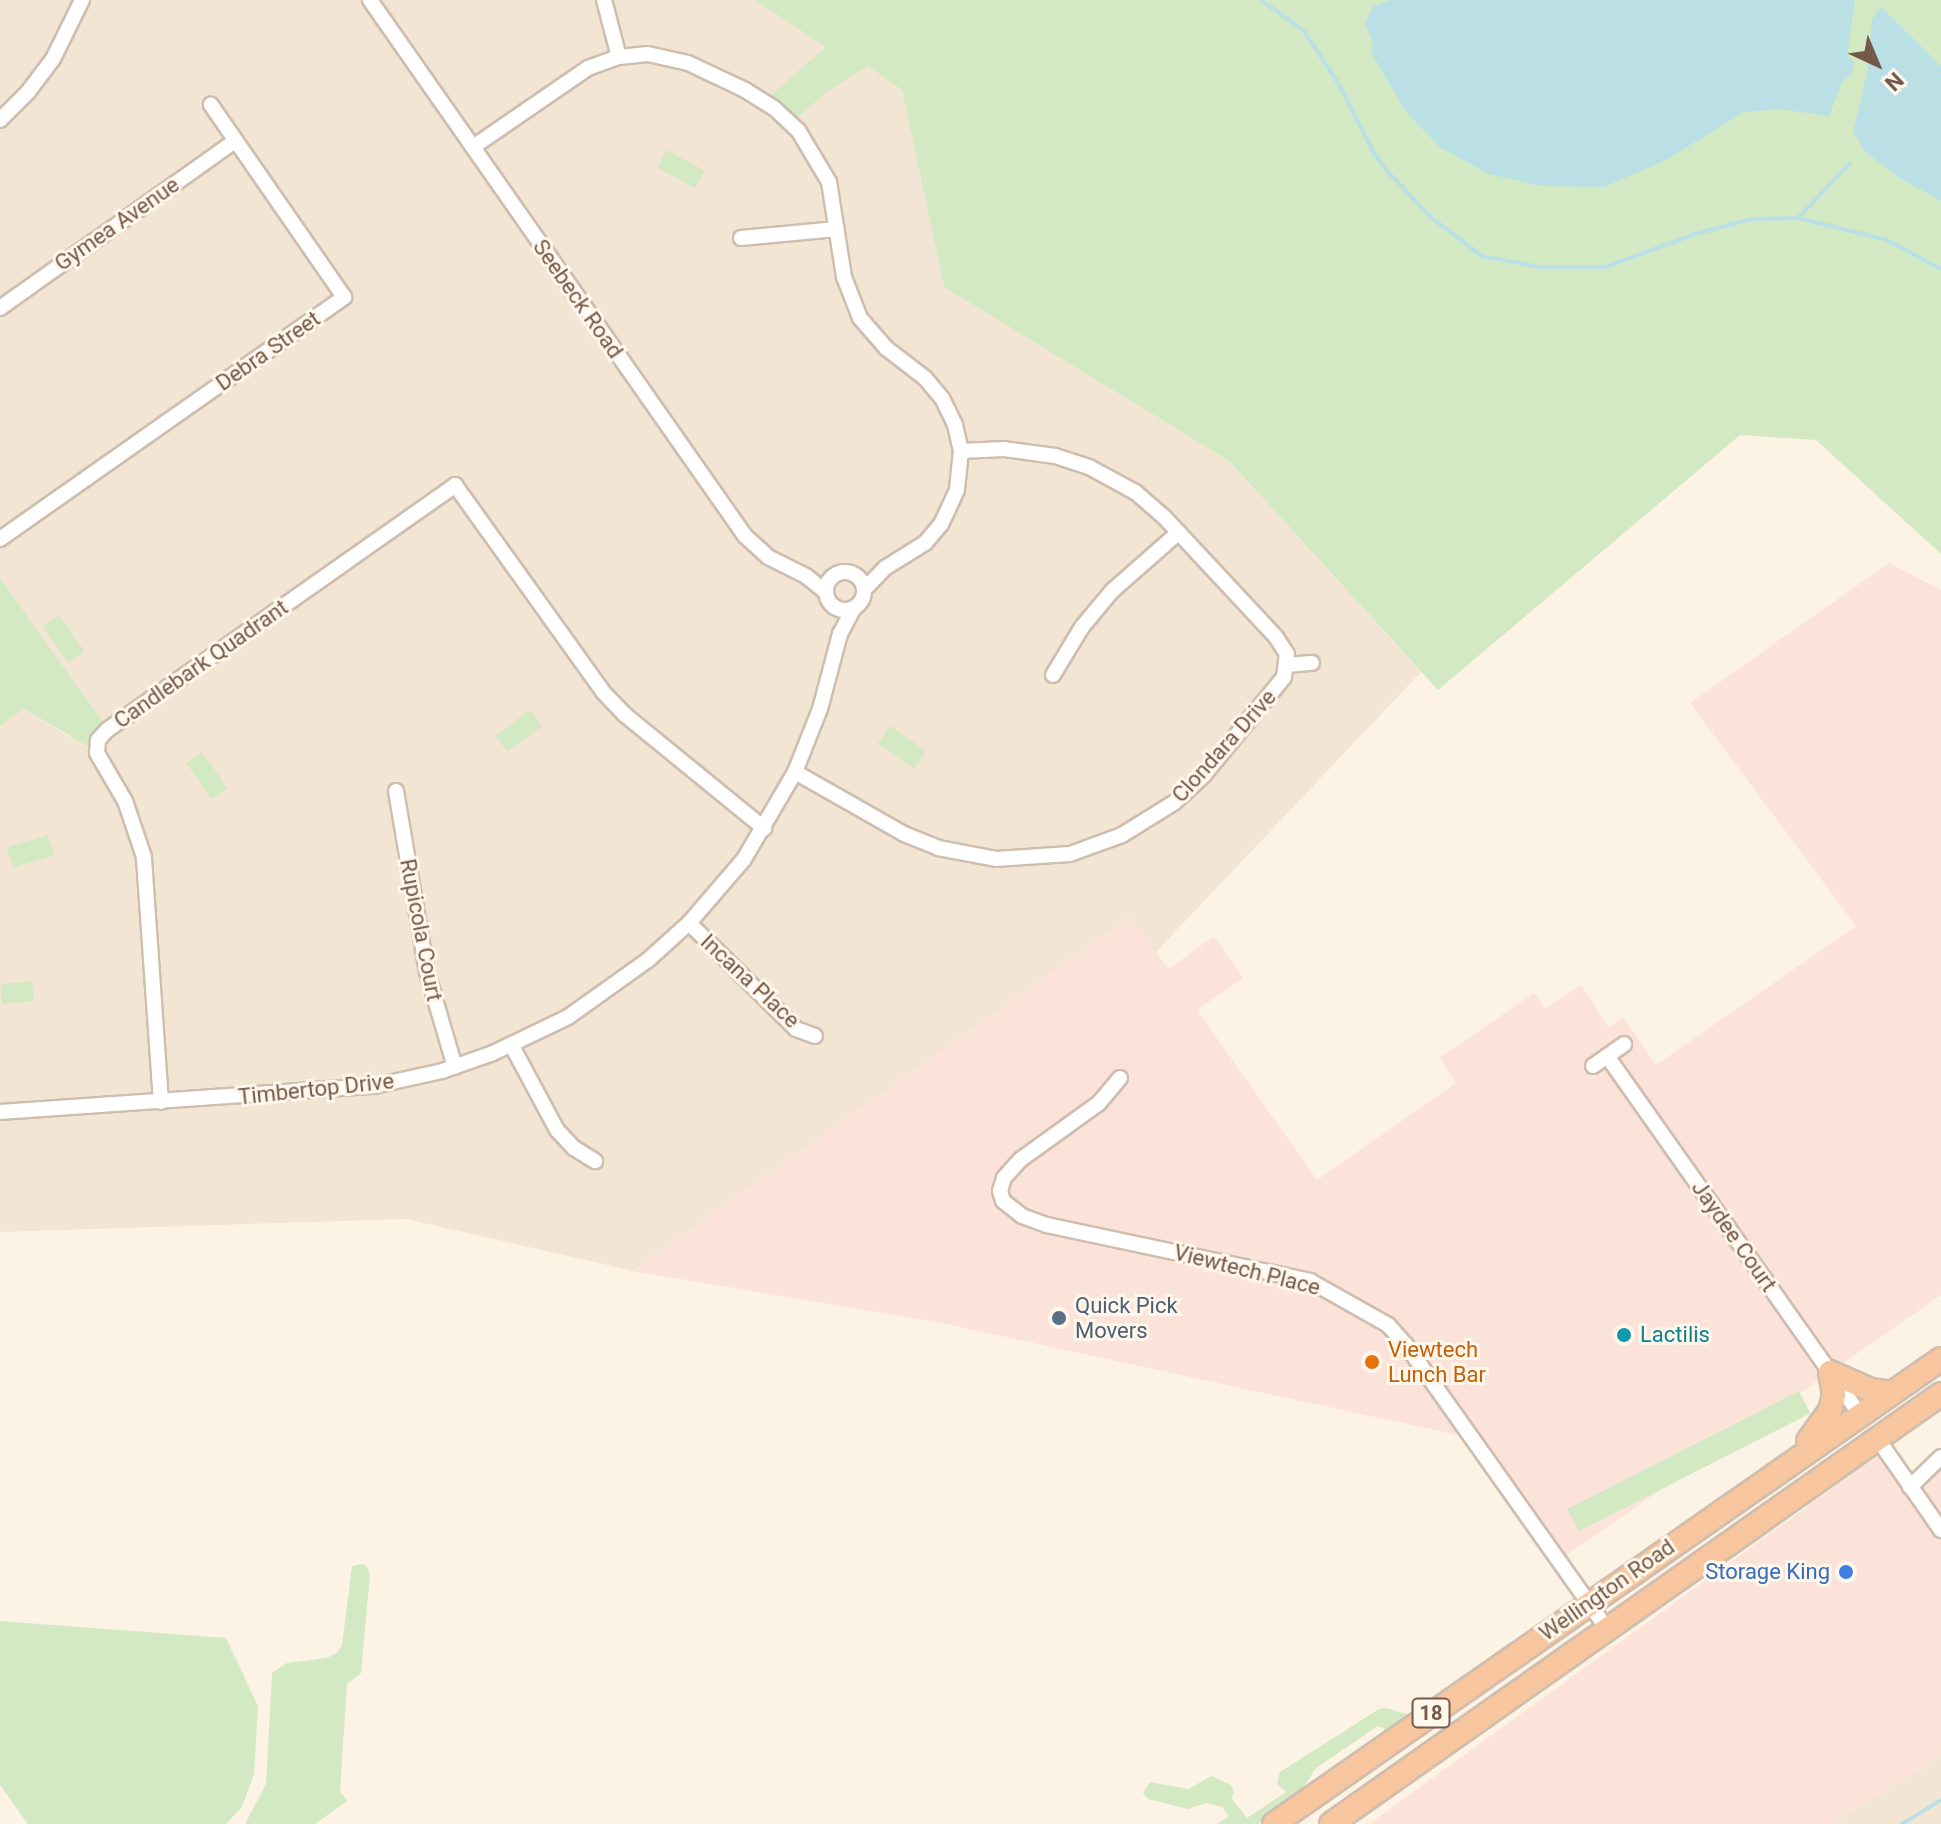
<!DOCTYPE html>
<html>
<head>
<meta charset="utf-8">
<style>
	body { margin:0 }
	#map { position:relative; width:1941px; height:1824px; overflow:hidden; background:#fcf3e5; font-family:Roboto,sans-serif }
	div>[style] { position:absolute }
	[style*='--x'] { left:calc(var(--x)*1px); top:calc(var(--y)*1px); width:calc(var(--w)*1px); rotate:calc(var(--a)*1deg) }
	.residential>* { inset:0; background:#f3e5d3 }
	.commercial>* { inset:0; background:#fce3d9 }
	.green>* { inset:0; background:#d3e9c3; transform-origin:0 0 }
	.water>* { inset:0; background:#badfe5 }
	.stream>* { height:4px; margin:-2px; padding:0 2px; transform-origin:2px; border-radius:2px; background:#badfe5 }
	.roads { filter:drop-shadow(2px 0 #cfbdae) drop-shadow(-2px 0 #cfbdae) drop-shadow(0 2px #cfbdae) drop-shadow(0 -2px #cfbdae) }
	.minor>* { height:14px; margin:-7px; padding:0 7px; transform-origin:7px; border-radius:7px; background:#fff }
	.minor>.ring { margin:-7px; padding:0; box-sizing:content-box; background:none; border:14px solid #fff; border-radius:50% }
	.trunk>* { height:22px; margin:-11px; padding:0 11px; transform-origin:11px; border-radius:11px; background:#f7c59e }
	.dots>* { width:22px; height:22px; translate:-50% -50%; box-sizing:border-box; border:4px solid #fff7eb; border-radius:50% }
	span { translate:-50% -50%; white-space:nowrap; text-align:center; line-height:1.15; -webkit-text-stroke:6px #fff7eb; paint-order:stroke }
	.shield-label span { padding:2px 6px; background:#fff7eb; border:2px solid; border-radius:6px; -webkit-text-stroke-width:0 }
	.shield-label { font-size:20px; color:#74594a; font-weight:700 }
	.street-label { font-size:22px; color:#74594a }
	.service-label { font-size:22px; color:#4e5e75 }
	.left { translate:0 -50%; text-align:left }
	.culture-label { font-size:22px; color:#0d838f }
	.food-label { font-size:22px; color:#c56008 }
	.shop-label { font-size:22px; color:#366cbe }
	.right { translate:-100% -50%; text-align:right }
	.north { position:absolute; left:1837px; top:24px; width:80px; height:80px; -webkit-text-stroke:6px #fff7eb; paint-order:stroke; rotate:136deg; font-size:22px; font-weight:700; line-height:32px; text-align:center; color:#74594a }
	.north::after { content:''; display:block; margin:auto; width:28px; height:36px; background:#74594a; clip-path:polygon(50% 0,100% 100%,50% 72%,0 100%) }
</style>
</head>
<body>
<div id="map">
	<div class="residential">
		<div style="clip-path:polygon(0 0,755px 0,828px 48px,867px 66px,902px 90px,944px 287px,1229px 461px,1421px 672px,1155px 953px,1129px 918px,633px 1271px,406px 1219px,0 1232px,0 726px,24px 709px,70px 737px,107px 729px,0 578px)"></div>
		<div style="clip-path:polygon(1941px 1756px,1941px 1824px,1829px 1824px)"></div>
	</div>
	<div class="commercial">
		<div style="clip-path:polygon(1889px 563px,1941px 590px,1941px 1295px,1558px 1561px,1472px 1438px,937px 1322px,633px 1271px,1129px 918px,1169px 969px,1214px 936px,1243px 978px,1197px 1010px,1317px 1180px,1456px 1083px,1440px 1058px,1534px 993px,1545px 1009px,1581px 985px,1609px 1028px,1623px 1017px,1656px 1065px,1856px 926px,1690px 703px)"></div>
		<div style="clip-path:polygon(1884px 1451px,1910px 1486px,1941px 1457px,1941px 1756px,1831px 1824px,1369px 1824px)"></div>
	</div>
	<div class="green">
		<div style="clip-path:polygon(755px 0,1941px 0,1941px 554px,1816px 440px,1740px 435px,1438px 690px,1229px 461px,944px 287px,902px 90px,867px 66px,826px 93px,791px 123px,764px 101px,826px 47px)"></div>
		<div style="left:667px;top:150px;width:43px;height:20px;rotate:29deg"></div>
		<div style="clip-path:polygon(0 578px,108px 729px,96px 751px,24px 709px,0 726px)"></div>
		<div style="left:59px;top:615px;width:44px;height:20px;rotate:55deg"></div>
		<div style="left:530px;top:710px;width:20px;height:43px;rotate:53deg"></div>
		<div style="left:890px;top:726px;width:44px;height:21px;rotate:35deg"></div>
		<div style="left:202px;top:752px;width:44px;height:19px;rotate:55deg"></div>
		<div style="left:48px;top:835px;width:21px;height:43px;rotate:73deg"></div>
		<div style="left:32px;top:981px;width:20px;height:32px;rotate:84deg"></div>
		<div style="left:1799px;top:1391px;width:25px;height:260px;rotate:63deg"></div>
		<div style="clip-path:polygon(360px 1564px,366px 1565px,370px 1575px,361px 1673px,347px 1684px,340px 1791px,347px 1801px,315px 1824px,245px 1824px,266px 1784px,272px 1673px,287px 1663px,327px 1658px,337px 1653px,342px 1645px,352px 1566px)"></div>
		<div style="clip-path:polygon(0 1621px,226px 1638px,258px 1706px,254px 1774px,242px 1807px,226px 1824px,28px 1824px,0 1785px)"></div>
		<div style="clip-path:polygon(1387px 1708px,1406px 1714px,1409px 1718px,1389px 1731px,1378px 1726px,1316px 1768px,1297px 1797px,1258px 1824px,1217px 1824px,1229px 1816px,1222px 1807px,1206px 1803px,1188px 1809px,1148px 1799px,1143px 1793px,1150px 1782px,1188px 1789px,1212px 1776px,1231px 1785px,1234px 1793px,1231px 1798px,1247px 1818px,1286px 1792px,1277px 1784px,1280px 1772px,1379px 1709px)"></div>
	</div>
	<div class="water">
		<div style="clip-path:polygon(1391px 0,1855px 0,1847px 55px,1854px 62px,1851px 75px,1843px 80px,1829px 116px,1780px 109px,1744px 112px,1666px 160px,1604px 187px,1541px 186px,1489px 174px,1440px 147px,1406px 112px,1371px 52px,1373px 44px,1365px 23px,1373px 6px)"></div>
		<div style="clip-path:polygon(1881px 7px,1941px 66px,1941px 201px,1898px 177px,1865px 152px,1853px 132px,1868px 69px,1872px 19px)"></div>
	</div>
	<div class="stream">
		<div style="--x:1261;--y:0;--w:53;--a:35.8"></div>
		<div style="--x:1304;--y:31;--w:66;--a:56.8"></div>
		<div style="--x:1340;--y:86;--w:75;--a:63.1"></div>
		<div style="--x:1374;--y:153;--w:24;--a:54"></div>
		<div style="--x:1388;--y:172;--w:64;--a:46.3"></div>
		<div style="--x:1432;--y:218;--w:63;--a:37.2"></div>
		<div style="--x:1482;--y:256;--w:59;--a:10.7"></div>
		<div style="--x:1540;--y:267;--w:65;--a:0"></div>
		<div style="--x:1605;--y:267;--w:96;--a:-20.1"></div>
		<div style="--x:1695;--y:234;--w:58;--a:-15"></div>
		<div style="--x:1751;--y:219;--w:47;--a:-1.2"></div>
		<div style="--x:1798;--y:218;--w:92;--a:13.9"></div>
		<div style="--x:1887;--y:240;--w:61;--a:28.2"></div>
		<div style="--x:1798;--y:218;--w:76;--a:-46.6"></div>
		<div style="--x:1902;--y:1824;--w:46;--a:-31.6"></div>
	</div>
	<div class="roads">
		<div class="minor">
			<div style="--x:370;--y:0;--w:654;--a:55.02"></div>
			<div style="--x:745;--y:536;--w:31;--a:42"></div>
			<div style="--x:768;--y:557;--w:42;--a:26.6"></div>
			<div style="--x:806;--y:576;--w:26;--a:39"></div>
			<div style="--x:604;--y:0;--w:59;--a:75.3"></div>
			<div style="--x:0;--y:120;--w:40;--a:-45"></div>
			<div style="--x:28;--y:92;--w:41;--a:-52.9"></div>
			<div style="--x:53;--y:59;--w:66;--a:-63.8"></div>
			<div style="--x:473;--y:147;--w:140;--a:-34.5"></div>
			<div style="--x:588;--y:68;--w:33;--a:-20"></div>
			<div style="--x:619;--y:57;--w:29;--a:-6"></div>
			<div style="--x:648;--y:54;--w:41;--a:12.7"></div>
			<div style="--x:688;--y:63;--w:63;--a:25.3"></div>
			<div style="--x:745;--y:90;--w:34;--a:32"></div>
			<div style="--x:774;--y:108;--w:33;--a:43"></div>
			<div style="--x:798;--y:130;--w:61;--a:59.2"></div>
			<div style="--x:829;--y:182;--w:96;--a:81"></div>
			<div style="--x:844;--y:277;--w:44;--a:68.7"></div>
			<div style="--x:860;--y:318;--w:40;--a:49"></div>
			<div style="--x:886;--y:348;--w:49;--a:37.6"></div>
			<div style="--x:925;--y:378;--w:26;--a:50"></div>
			<div style="--x:942;--y:398;--w:30;--a:64"></div>
			<div style="--x:955;--y:425;--w:27;--a:77"></div>
			<div style="--x:961;--y:451;--w:39;--a:96"></div>
			<div style="--x:957;--y:490;--w:38;--a:115"></div>
			<div style="--x:941;--y:524;--w:25;--a:130"></div>
			<div style="--x:925;--y:543;--w:47;--a:148"></div>
			<div style="--x:885;--y:568;--w:29;--a:134"></div>
			<div style="--x:741;--y:238;--w:96;--a:-5.4"></div>
			<div style="--x:0;--y:308;--w:288;--a:-35.4"></div>
			<div style="--x:0;--y:539;--w:421;--a:-35.1"></div>
			<div style="--x:344;--y:297;--w:234;--a:-124.7"></div>
			<div class="ring" style="left:826px;top:572px;width:24px;height:24px"></div>
			<div style="--x:1287;--y:665;--w:25;--a:-5"></div>
			<div style="--x:1053;--y:675;--w:56;--a:-58.9"></div>
			<div style="--x:1082;--y:627;--w:47;--a:-50.2"></div>
			<div style="--x:1112;--y:591;--w:89;--a:-41.4"></div>
			<div style="--x:795;--y:772;--w:125;--a:29.6"></div>
			<div style="--x:904;--y:834;--w:37;--a:22"></div>
			<div style="--x:938;--y:848;--w:59;--a:10.7"></div>
			<div style="--x:996;--y:859;--w:74;--a:-3.9"></div>
			<div style="--x:1070;--y:854;--w:55;--a:-20.1"></div>
			<div style="--x:1122;--y:835;--w:62;--a:-31.9"></div>
			<div style="--x:1175;--y:802;--w:38;--a:-43"></div>
			<div style="--x:1203;--y:776;--w:128;--a:-50.7"></div>
			<div style="--x:1284;--y:677;--w:23;--a:-83"></div>
			<div style="--x:1287;--y:654;--w:20;--a:-123"></div>
			<div style="--x:1276;--y:637;--w:164;--a:-133"></div>
			<div style="--x:1164;--y:517;--w:38;--a:-139"></div>
			<div style="--x:1135;--y:492;--w:52;--a:-151.5"></div>
			<div style="--x:1089;--y:467;--w:36;--a:-162"></div>
			<div style="--x:1055;--y:456;--w:51;--a:-172.2"></div>
			<div style="--x:1004;--y:449;--w:43;--a:177.3"></div>
			<div style="--x:396;--y:791;--w:184;--a:80.3"></div>
			<div style="--x:427;--y:972;--w:99;--a:73.6"></div>
			<div style="--x:689;--y:923;--w:151;--a:44.7"></div>
			<div style="--x:796;--y:1029;--w:20;--a:20"></div>
			<div style="--x:512;--y:1046;--w:95;--a:61.8"></div>
			<div style="--x:557;--y:1130;--w:25;--a:47"></div>
			<div style="--x:574;--y:1148;--w:25;--a:32"></div>
			<div style="--x:1607;--y:1056;--w:439;--a:54.8"></div>
			<div style="--x:1593;--y:1066;--w:38;--a:-35"></div>
			<div style="--x:1120;--y:1078;--w:33;--a:130"></div>
			<div style="--x:1099;--y:1103;--w:97;--a:144.2"></div>
			<div style="--x:1020;--y:1160;--w:24;--a:132"></div>
			<div style="--x:1004;--y:1178;--w:14;--a:107"></div>
			<div style="--x:1000;--y:1191;--w:10;--a:73"></div>
			<div style="--x:1003;--y:1201;--w:24;--a:38"></div>
			<div style="--x:1022;--y:1216;--w:27;--a:20"></div>
			<div style="--x:1047;--y:1225;--w:269;--a:12"></div>
			<div style="--x:1310;--y:1281;--w:90;--a:29.4"></div>
			<div style="--x:1388;--y:1325;--w:27;--a:48"></div>
			<div style="--x:1406;--y:1345;--w:349;--a:54.7"></div>
			<div style="--x:161;--y:1102;--w:246;--a:-94"></div>
			<div style="--x:144;--y:857;--w:59;--a:-108.7"></div>
			<div style="--x:125;--y:801;--w:56;--a:-120.3"></div>
			<div style="--x:97;--y:753;--w:13;--a:-86"></div>
			<div style="--x:98;--y:740;--w:13;--a:-48"></div>
			<div style="--x:107;--y:730;--w:426;--a:-35.1"></div>
			<div style="--x:455;--y:485;--w:254;--a:54.4"></div>
			<div style="--x:603;--y:692;--w:30;--a:46"></div>
			<div style="--x:624;--y:714;--w:181;--a:39.2"></div>
			<div style="--x:0;--y:1112;--w:375;--a:-4"></div>
			<div style="--x:374;--y:1086;--w:70;--a:-12.4"></div>
			<div style="--x:442;--y:1071;--w:54;--a:-19.4"></div>
			<div style="--x:493;--y:1053;--w:83;--a:-25.6"></div>
			<div style="--x:568;--y:1017;--w:98;--a:-35.5"></div>
			<div style="--x:648;--y:960;--w:55;--a:-42.1"></div>
			<div style="--x:689;--y:923;--w:84;--a:-49.3"></div>
			<div style="--x:744;--y:859;--w:101;--a:-59.6"></div>
			<div style="--x:795;--y:772;--w:68;--a:-68.4"></div>
			<div style="--x:820;--y:709;--w:78;--a:-75.1"></div>
			<div style="--x:840;--y:634;--w:30;--a:-62"></div>
			<div style="--x:1877;--y:1438;--w:112;--a:55.2"></div>
			<div style="--x:1910;--y:1487;--w:43;--a:-44.1"></div>
		</div>
		<div class="trunk">
			<div style="--x:1830;--y:1372;--w:45;--a:23.7"></div>
			<div style="--x:1871;--y:1390;--w:21;--a:8"></div>
			<div style="--x:1808;--y:1441;--w:37;--a:-54"></div>
			<div style="--x:1830;--y:1411;--w:16;--a:-76"></div>
			<div style="--x:1834;--y:1395;--w:23;--a:-100"></div>
			<div style="--x:1274;--y:1824;--w:813;--a:-34.88"></div>
			<div style="--x:1331;--y:1824;--w:746;--a:-35.18"></div>
		</div>
	</div>
	<div class="dots">
		<div style="left:1059px;top:1318px;background:#5c6f8a"></div>
		<div style="left:1624px;top:1335px;background:#0f9aa8"></div>
		<div style="left:1372px;top:1362px;background:#e8710a"></div>
		<div style="left:1846px;top:1572px;background:#3f7fe0"></div>
	</div>
	<div class="shield-label">
		<span style="left:1431px;top:1713px">18</span>
	</div>
	<div class="street-label">
		<span style="left:117px;top:224px;rotate:-35deg">Gymea Avenue</span>
		<span style="left:578px;top:299px;rotate:55deg">Seebeck Road</span>
		<span style="left:268px;top:351px;rotate:-35deg">Debra Street</span>
		<span style="left:201px;top:664px;rotate:-35deg">Candlebark Quadrant</span>
		<span style="left:1224px;top:746px;rotate:-48deg">Clondara Drive</span>
		<span style="left:421px;top:930px;rotate:79deg">Rupicola Court</span>
		<span style="left:750px;top:981px;rotate:43deg">Incana Place</span>
		<span style="left:316px;top:1089px;rotate:-6deg">Timbertop Drive</span>
		<span style="left:1734px;top:1236px;rotate:55deg">Jaydee Court</span>
		<span style="left:1247px;top:1270px;rotate:14deg">Viewtech Place</span>
		<span style="left:1607px;top:1590px;rotate:-35deg">Wellington Road</span>
	</div>
	<div class="service-label">
		<span class="left" style="left:1075px;top:1318px">Quick Pick<br>Movers</span>
	</div>
	<div class="culture-label">
		<span class="left" style="left:1640px;top:1335px">Lactilis</span>
	</div>
	<div class="food-label">
		<span class="left" style="left:1388px;top:1362px">Viewtech<br>Lunch Bar</span>
	</div>
	<div class="shop-label">
		<span class="right" style="left:1830px;top:1572px">Storage King</span>
	</div>
	<div class="north">N</div>
</div>
</body>
</html>
